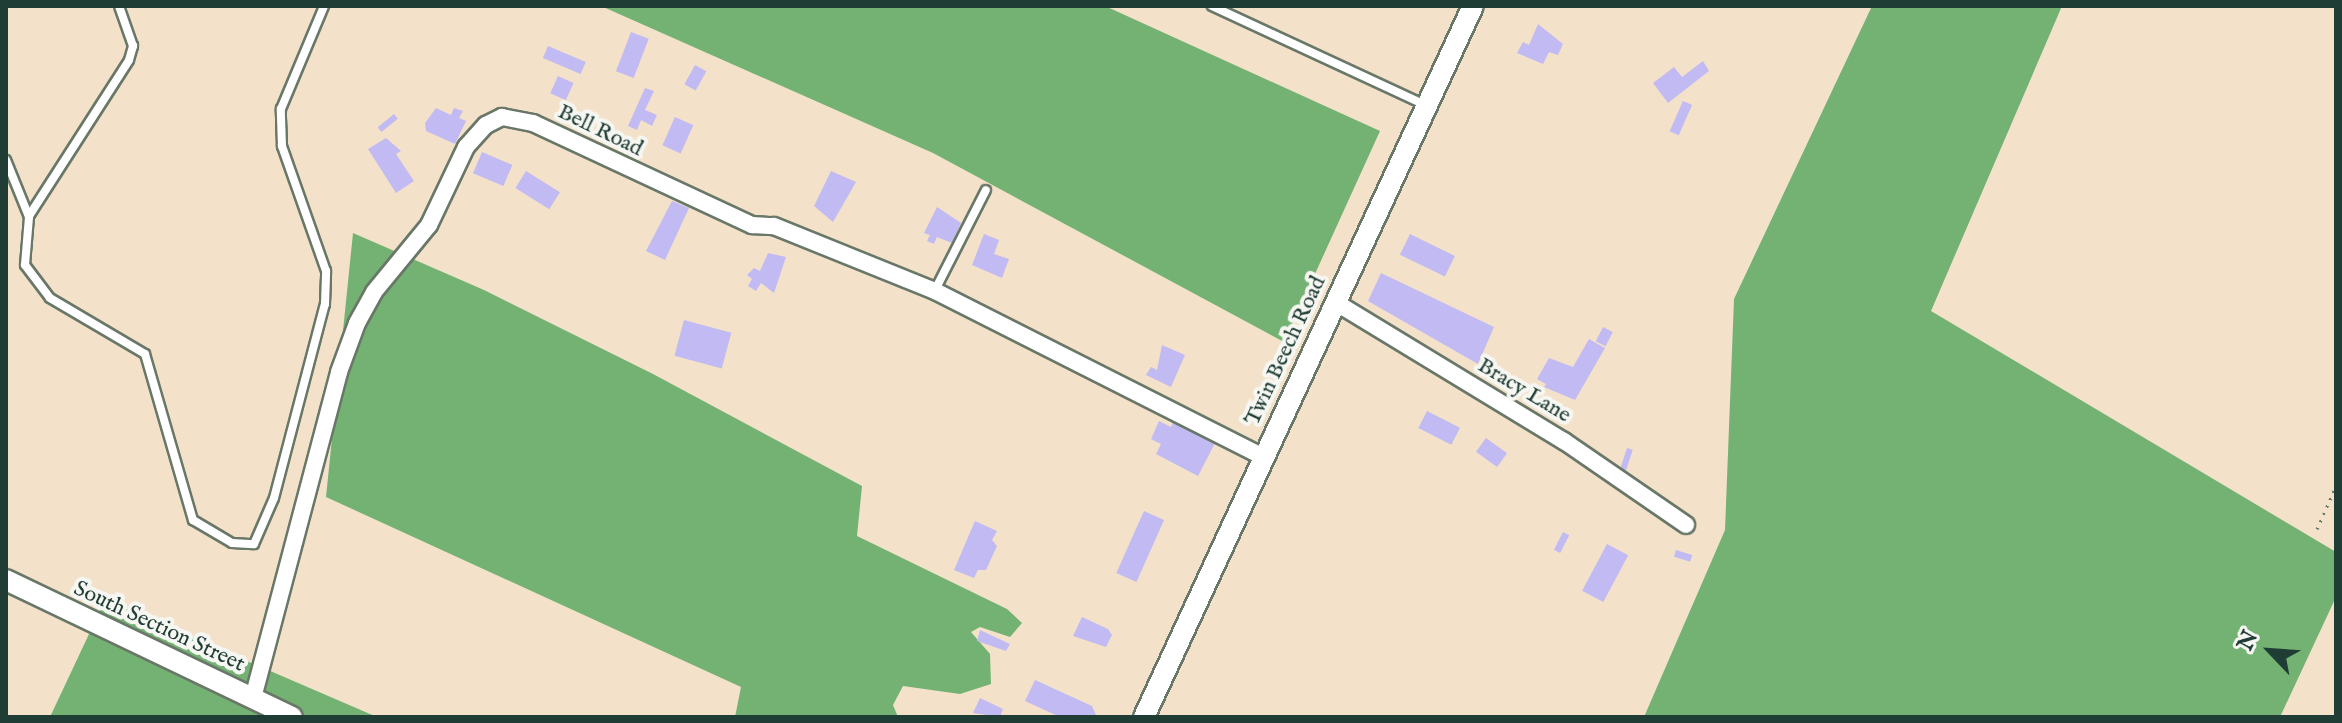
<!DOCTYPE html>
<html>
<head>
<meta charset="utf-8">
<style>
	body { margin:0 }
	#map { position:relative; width:2342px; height:723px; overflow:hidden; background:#f3e2c9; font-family:"IM FELL English",serif }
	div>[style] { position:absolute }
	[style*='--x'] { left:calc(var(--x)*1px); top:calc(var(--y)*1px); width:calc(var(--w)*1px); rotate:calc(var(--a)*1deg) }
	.forest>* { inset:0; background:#73b272 }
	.building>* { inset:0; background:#c1baf3; transform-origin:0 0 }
	.path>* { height:3px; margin-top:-1.5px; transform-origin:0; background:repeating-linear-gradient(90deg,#697768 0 2px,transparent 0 8px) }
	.roads { filter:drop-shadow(2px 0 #697768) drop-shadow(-2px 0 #697768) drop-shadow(0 2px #697768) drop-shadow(0 -2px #697768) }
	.service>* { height:8px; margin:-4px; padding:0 4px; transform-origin:4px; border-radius:4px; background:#fff }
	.minor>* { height:16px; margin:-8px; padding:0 8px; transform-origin:8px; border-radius:8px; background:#fff }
	.tertiary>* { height:20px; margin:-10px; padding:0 10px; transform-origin:10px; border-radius:10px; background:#fff }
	span { translate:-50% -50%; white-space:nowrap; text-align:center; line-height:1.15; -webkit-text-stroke:8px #f6f6f2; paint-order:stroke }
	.street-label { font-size:22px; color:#1f3d34 }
	.frame { position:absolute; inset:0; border:8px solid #1f3d34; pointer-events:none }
	.north { position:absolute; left:2230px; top:611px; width:80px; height:80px; -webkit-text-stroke:6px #f6f6f2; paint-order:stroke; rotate:295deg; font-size:22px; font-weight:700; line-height:32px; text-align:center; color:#1f3d34 }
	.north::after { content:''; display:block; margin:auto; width:28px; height:36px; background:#1f3d34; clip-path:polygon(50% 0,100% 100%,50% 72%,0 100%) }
</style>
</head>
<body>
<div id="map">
	<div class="forest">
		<div style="clip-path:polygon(601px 6px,1105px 6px,1380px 131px,1284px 342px,933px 153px)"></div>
		<div style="clip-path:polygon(1872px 6px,2062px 6px,1931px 311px,2336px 552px,2336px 597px,2280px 717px,1644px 717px,1725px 530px,1734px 299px)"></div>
		<div style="clip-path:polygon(353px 233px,484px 290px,653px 374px,862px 486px,857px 536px,1007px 609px,1022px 623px,1010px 637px,980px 627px,971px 632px,990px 654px,991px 684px,960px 694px,903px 686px,893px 705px,898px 717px,735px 717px,741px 687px,326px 497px)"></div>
		<div style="clip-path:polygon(105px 600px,377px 717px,50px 717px)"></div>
	</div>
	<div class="building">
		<div style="clip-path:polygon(1538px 24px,1563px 44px,1558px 55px,1549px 52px,1543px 64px,1517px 53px,1523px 42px,1529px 45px)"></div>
		<div style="left:631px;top:32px;width:19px;height:42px;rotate:21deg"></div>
		<div style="left:548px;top:46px;width:41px;height:13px;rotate:23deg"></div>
		<div style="clip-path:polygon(1703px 61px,1709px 71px,1668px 103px,1653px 83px,1674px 67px,1682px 77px)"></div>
		<div style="left:695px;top:65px;width:13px;height:22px;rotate:29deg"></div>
		<div style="left:558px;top:76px;width:17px;height:19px;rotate:24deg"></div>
		<div style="clip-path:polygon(645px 88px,654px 91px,645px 110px,657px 115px,652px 126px,641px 120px,637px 130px,628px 126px)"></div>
		<div style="left:1683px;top:101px;width:10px;height:33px;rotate:24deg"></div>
		<div style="clip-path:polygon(436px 108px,451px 115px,454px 108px,463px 111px,459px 118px,466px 121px,455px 144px,426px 131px,425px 123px)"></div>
		<div style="left:394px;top:114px;width:6px;height:21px;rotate:51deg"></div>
		<div style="left:675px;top:117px;width:20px;height:31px;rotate:24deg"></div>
		<div style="clip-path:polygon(386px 138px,401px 151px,396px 154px,414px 181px,396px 193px,368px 149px)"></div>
		<div style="left:482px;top:152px;width:33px;height:23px;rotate:23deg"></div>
		<div style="left:526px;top:171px;width:40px;height:20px;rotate:32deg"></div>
		<div style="clip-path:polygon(831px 171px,856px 182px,833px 222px,814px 206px)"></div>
		<div style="clip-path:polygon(672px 201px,689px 208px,665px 260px,646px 251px)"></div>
		<div style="clip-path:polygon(937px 207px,961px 223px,952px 243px,937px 237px,934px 244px,927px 241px,930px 235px,924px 233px)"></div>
		<div style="clip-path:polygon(984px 234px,999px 240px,994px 254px,1009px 259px,1002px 278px,972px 265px)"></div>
		<div style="left:1410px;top:234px;width:50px;height:23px;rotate:26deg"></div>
		<div style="clip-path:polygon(768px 253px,786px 257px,774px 293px,761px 283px,756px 291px,748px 286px,752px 279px,747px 275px,754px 268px,760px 271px)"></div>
		<div style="clip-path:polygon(1381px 273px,1494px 327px,1478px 364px,1368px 301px)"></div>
		<div style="left:684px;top:320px;width:49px;height:37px;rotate:15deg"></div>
		<div style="left:1603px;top:327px;width:11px;height:16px;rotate:27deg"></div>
		<div style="clip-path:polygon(1589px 339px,1605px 348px,1575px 400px,1544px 387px,1546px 384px,1537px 379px,1549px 358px,1573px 367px)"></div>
		<div style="clip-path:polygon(1162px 345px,1185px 355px,1171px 387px,1146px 375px,1151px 367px,1157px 370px)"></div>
		<div style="left:1427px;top:411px;width:37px;height:19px;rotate:27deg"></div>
		<div style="clip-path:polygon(1159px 421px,1171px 427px,1173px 422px,1215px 443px,1198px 476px,1156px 454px,1161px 444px,1151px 439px)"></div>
		<div style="left:1486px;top:438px;width:26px;height:17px;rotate:36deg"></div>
		<div style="left:1627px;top:448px;width:6px;height:22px;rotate:18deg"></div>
		<div style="left:1144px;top:511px;width:22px;height:68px;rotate:24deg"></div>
		<div style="clip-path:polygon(975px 521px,997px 531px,992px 540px,997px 546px,986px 570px,978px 570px,974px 578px,954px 570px)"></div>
		<div style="left:1563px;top:532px;width:7px;height:20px;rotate:27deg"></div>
		<div style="left:1607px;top:544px;width:24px;height:53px;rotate:28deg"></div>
		<div style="left:1676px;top:550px;width:17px;height:7px;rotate:17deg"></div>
		<div style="clip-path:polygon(1082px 617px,1108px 629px,1112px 635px,1106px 647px,1073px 636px)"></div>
		<div style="clip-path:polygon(980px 630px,1010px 644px,1006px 651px,977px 641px)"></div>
		<div style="clip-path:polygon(1035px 680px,1092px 706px,1097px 717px,1060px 717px,1025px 701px)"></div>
		<div style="clip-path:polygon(980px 698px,1003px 709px,1000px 717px,973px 713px)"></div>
	</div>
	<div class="path">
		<div style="--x:2317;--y:529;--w:47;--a:-66.2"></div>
	</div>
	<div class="roads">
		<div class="service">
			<div style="--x:1212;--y:6;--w:235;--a:24.9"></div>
			<div style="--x:6;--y:160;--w:61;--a:68"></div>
			<div style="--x:29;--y:217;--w:48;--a:94.8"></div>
			<div style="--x:25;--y:265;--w:41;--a:52.9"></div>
			<div style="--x:50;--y:298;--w:110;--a:30.5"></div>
			<div style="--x:145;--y:354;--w:173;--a:73.9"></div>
			<div style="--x:193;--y:520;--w:45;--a:30.5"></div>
			<div style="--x:232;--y:543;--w:22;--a:3"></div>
			<div style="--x:254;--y:544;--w:50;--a:-66.5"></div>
			<div style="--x:274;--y:498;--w:201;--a:-75.3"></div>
			<div style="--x:325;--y:304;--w:33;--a:-88"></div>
			<div style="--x:326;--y:271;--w:133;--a:-109.4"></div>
			<div style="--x:282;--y:146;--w:37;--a:-92"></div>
			<div style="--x:281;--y:109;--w:112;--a:-67.3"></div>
			<div style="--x:29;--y:216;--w:185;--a:-57.3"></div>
			<div style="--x:129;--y:60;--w:15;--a:-74"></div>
			<div style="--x:133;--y:46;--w:42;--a:-109.3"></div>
			<div style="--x:935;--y:290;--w:112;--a:-63"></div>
		</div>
		<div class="minor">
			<div style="--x:1335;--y:302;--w:268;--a:31.3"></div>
			<div style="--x:1564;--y:441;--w:148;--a:34.5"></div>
			<div style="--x:253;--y:698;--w:337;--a:-75.2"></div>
			<div style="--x:339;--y:372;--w:52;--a:-69.8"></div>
			<div style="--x:357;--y:323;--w:35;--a:-61"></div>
			<div style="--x:374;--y:292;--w:87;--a:-50.6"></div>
			<div style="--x:429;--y:225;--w:86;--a:-64.6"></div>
			<div style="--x:466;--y:147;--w:30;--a:-48"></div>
			<div style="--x:486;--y:125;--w:18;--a:-27"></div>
			<div style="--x:502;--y:117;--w:32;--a:11"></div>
			<div style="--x:533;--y:123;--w:242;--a:25"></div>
			<div style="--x:752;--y:225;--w:22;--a:3"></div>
			<div style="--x:774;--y:226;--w:174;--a:22"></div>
			<div style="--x:935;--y:291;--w:368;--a:26.8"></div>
		</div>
		<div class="tertiary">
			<div style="--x:6;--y:580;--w:317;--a:25.6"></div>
			<div style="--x:1144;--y:717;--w:783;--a:-65.17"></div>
		</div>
	</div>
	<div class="street-label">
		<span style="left:600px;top:131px;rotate:26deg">Bell Road</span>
		<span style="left:1286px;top:351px;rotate:-65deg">Twin Beech Road</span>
		<span style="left:1524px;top:391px;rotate:31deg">Bracy Lane</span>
		<span style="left:159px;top:627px;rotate:25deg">South Section Street</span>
	</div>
	<div class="frame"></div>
	<div class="north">N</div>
</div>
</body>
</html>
